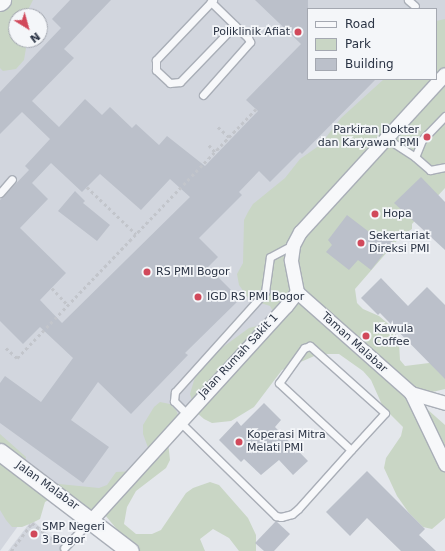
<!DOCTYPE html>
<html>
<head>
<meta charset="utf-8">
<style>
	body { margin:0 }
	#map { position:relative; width:445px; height:551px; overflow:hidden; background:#e4e7ec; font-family:"DejaVu Sans",sans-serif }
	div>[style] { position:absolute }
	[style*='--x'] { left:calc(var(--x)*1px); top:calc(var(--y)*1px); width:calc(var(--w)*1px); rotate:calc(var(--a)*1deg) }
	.built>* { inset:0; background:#d2d6de }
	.green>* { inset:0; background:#c9d6c5 }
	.building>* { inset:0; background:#bbc0ca }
	.path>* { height:2.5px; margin-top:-1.25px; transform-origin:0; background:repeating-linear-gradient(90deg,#c2c5cb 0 3px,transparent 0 6px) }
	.roads { filter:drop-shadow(1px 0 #a9aeb7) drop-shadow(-1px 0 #a9aeb7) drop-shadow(0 1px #a9aeb7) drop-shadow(0 -1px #a9aeb7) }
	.service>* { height:7px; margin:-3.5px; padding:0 3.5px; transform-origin:3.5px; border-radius:3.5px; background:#f7f8fa }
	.minor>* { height:13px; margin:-6.5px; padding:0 6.5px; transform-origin:6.5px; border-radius:6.5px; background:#f7f8fa }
	.tertiary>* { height:17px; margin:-8.5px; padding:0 8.5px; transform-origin:8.5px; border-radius:8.5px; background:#f7f8fa }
	.dots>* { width:11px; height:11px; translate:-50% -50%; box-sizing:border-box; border:2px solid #f4f6f9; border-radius:50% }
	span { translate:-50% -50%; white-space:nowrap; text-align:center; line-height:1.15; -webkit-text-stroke:3.5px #f4f6f9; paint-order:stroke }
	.poi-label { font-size:11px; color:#2b3445 }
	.right { translate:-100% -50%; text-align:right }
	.left { translate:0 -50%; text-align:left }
	.street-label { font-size:11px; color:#2b3445 }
	.legend { position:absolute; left:307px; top:8px; width:130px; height:72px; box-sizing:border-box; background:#f4f6f9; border:1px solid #a4a8b1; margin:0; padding:5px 7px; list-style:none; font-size:12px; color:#2b3445 }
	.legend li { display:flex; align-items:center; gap:8px; height:20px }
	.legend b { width:20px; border:1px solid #a4a8b1 }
	.north { position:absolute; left:8px; top:8px; width:40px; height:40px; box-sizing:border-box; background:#f4f6f9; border:1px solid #a4a8b1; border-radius:50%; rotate:143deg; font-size:11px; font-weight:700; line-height:16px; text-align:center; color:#2b3445 }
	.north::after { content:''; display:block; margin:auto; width:14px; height:18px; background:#d1495b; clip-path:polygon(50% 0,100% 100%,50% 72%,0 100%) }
</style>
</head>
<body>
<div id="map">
	<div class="built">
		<div style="clip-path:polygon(evenodd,6px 0,445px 0,445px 74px,297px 284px,92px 519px,0 452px,0 6px,6px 0,308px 9px,436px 9px,436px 79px,308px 79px,308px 9px,6px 0,16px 16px,40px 16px,40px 40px,16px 40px,16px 16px)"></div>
		<div style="clip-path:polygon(0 496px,26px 515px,0 551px)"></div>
		<div style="clip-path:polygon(32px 520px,64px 548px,68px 551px,8px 551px)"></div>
	</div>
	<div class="green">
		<div style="clip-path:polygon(0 0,33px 0,25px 16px,16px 16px,16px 40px,25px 40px,26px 48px,24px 60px,16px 69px,3px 71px,0 68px)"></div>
		<div style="clip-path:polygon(445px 19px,445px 188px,412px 224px,412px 229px,401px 236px,355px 289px,357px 303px,363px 309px,379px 316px,393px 328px,399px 343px,400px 360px,405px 366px,429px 363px,445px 364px,445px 389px,428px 393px,424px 401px,427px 409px,445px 425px,445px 518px,432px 529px,423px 527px,409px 513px,397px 496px,384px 468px,386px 458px,401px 436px,403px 427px,383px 407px,371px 380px,363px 371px,339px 354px,319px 354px,282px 370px,254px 407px,231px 421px,212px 423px,204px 419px,196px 412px,190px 394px,195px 377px,212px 355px,249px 328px,261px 325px,274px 313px,270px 306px,249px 299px,239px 285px,237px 274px,243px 263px,244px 220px,248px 212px,253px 204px,285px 178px,300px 159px,320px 145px,341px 118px,384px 79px,436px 79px,436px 21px)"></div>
		<div style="clip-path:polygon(160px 402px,170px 404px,176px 410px,179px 417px,168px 442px,170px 460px,166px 468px,136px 491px,127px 507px,124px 524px,136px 534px,152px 534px,161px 530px,186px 493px,193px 488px,210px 482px,219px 485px,248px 518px,256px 535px,256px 551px,239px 551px,229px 538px,213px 529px,200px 539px,205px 551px,135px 551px,100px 509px,83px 520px,73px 520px,53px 497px,45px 502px,40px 519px,32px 523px,22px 527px,12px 527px,6px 520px,0 510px,0 434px,26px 457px,24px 470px,49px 483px,99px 488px,107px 485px,116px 472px,134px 471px,150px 453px,143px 434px,143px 425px,154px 407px)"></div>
	</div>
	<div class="building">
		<div style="clip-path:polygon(evenodd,70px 0,111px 0,64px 49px,74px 58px,32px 101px,59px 127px,85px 99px,102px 115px,110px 107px,132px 128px,136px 124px,159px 145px,167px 136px,205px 166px,258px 111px,246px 100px,301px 44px,255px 0,308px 0,308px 79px,376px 79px,302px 154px,300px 152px,270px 182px,259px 171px,239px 192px,242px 195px,199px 238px,218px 257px,208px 267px,240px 299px,185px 353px,188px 355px,131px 414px,98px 382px,71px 420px,109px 447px,83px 483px,0 423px,0 383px,5px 376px,41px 402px,73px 358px,40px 327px,23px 344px,0 321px,0 200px,29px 170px,25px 166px,50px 139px,22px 112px,0 134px,0 92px,61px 28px,52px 19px,70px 0,51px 163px,82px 192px,100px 174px,141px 210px,170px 179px,190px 197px,62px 323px,40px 300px,66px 273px,20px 228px,48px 199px,32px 183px,51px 163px)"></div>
		<div style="clip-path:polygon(421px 177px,445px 202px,445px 250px,394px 203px)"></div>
		<div style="clip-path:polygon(75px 191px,85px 201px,83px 203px,110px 225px,97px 241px,58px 211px)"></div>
		<div style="clip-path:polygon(347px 215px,377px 238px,382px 232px,393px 242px,371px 270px,358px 260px,349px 270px,326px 252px,332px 245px,328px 240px)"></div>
		<div style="clip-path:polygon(381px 278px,408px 306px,427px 287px,445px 305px,445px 379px,380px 313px,378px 315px,361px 298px)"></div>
		<div style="clip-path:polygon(264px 403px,281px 420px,275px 427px,308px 461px,293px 475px,279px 460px,261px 475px,244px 459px,241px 462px,219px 440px,237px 421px,241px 426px)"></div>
		<div style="clip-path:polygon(367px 471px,425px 529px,419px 535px,436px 551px,401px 551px,367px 518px,350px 536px,326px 512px)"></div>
		<div style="clip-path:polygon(276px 521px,290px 534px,274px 551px,264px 551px,255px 543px)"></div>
	</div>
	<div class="path">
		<div style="--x:218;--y:127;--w:15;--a:42"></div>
		<div style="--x:209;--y:145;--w:9;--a:49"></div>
		<div style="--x:87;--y:187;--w:68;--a:43.8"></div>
		<div style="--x:52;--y:288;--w:23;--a:47"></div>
		<div style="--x:6;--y:348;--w:15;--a:42"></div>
		<div style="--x:17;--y:358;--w:345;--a:-46.2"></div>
		<div style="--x:11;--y:551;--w:35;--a:-53"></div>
		<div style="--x:32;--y:523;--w:31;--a:38"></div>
	</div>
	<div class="roads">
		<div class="service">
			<div style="--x:213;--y:0;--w:83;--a:133.5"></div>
			<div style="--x:156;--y:60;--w:10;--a:90"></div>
			<div style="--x:156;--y:70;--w:19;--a:43"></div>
			<div style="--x:170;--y:83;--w:10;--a:-6"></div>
			<div style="--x:180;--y:82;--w:79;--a:-46"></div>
			<div style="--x:408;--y:0;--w:9;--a:41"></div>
			<div style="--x:203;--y:95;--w:71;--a:-48.4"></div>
			<div style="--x:250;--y:42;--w:4;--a:-117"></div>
			<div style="--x:248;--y:38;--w:52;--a:-135.8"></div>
			<div style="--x:445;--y:116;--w:33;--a:134"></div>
			<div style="--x:422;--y:140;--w:18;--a:112"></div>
			<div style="--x:415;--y:157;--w:20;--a:41"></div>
			<div style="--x:430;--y:170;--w:15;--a:-11"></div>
			<div style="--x:386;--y:138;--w:35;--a:33"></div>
			<div style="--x:0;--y:193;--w:18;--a:-49"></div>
			<div style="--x:186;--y:413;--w:17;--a:-135"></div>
			<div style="--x:174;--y:401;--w:9;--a:-84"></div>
			<div style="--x:175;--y:392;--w:135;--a:-48"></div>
			<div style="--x:265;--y:292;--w:35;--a:-82"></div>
			<div style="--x:270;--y:257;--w:26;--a:-28"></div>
			<div style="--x:179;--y:421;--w:136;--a:44.4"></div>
			<div style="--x:276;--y:516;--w:5;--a:11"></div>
			<div style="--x:281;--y:517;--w:11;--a:-15"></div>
			<div style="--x:292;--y:514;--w:8;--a:-40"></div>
			<div style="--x:298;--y:509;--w:79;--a:-48.1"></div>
			<div style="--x:351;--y:450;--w:50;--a:-47.4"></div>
			<div style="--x:385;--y:413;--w:101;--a:-138.2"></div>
			<div style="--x:310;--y:346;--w:6;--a:162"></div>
			<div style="--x:304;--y:348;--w:43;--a:125.5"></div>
			<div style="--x:279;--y:383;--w:98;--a:42.9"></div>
			<div style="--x:64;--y:548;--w:37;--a:-46"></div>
		</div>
		<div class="minor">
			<div style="--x:297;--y:292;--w:152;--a:41.5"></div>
			<div style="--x:411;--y:393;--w:79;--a:64.4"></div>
			<div style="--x:411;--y:393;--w:35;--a:16"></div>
			<div style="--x:92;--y:519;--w:288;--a:-47.7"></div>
			<div style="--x:286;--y:306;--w:18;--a:-52"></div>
			<div style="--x:297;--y:292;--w:33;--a:-101"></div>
			<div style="--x:291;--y:260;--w:15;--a:-82"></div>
			<div style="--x:293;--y:245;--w:15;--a:-62"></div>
			<div style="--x:300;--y:232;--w:214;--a:-47.5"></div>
		</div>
		<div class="tertiary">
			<div style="--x:0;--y:2;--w:3;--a:-45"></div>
			<div style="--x:0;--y:452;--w:163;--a:37.3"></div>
		</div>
	</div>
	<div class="dots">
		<div style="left:298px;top:32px;background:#d1495b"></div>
		<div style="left:427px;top:137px;background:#d1495b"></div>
		<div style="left:375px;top:214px;background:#d1495b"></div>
		<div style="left:361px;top:243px;background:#d1495b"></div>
		<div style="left:147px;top:272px;background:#d1495b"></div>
		<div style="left:198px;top:297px;background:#d1495b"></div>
		<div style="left:366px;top:336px;background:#d1495b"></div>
		<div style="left:239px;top:442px;background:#d1495b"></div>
		<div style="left:34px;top:534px;background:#d1495b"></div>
	</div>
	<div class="poi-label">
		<span class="right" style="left:290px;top:32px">Poliklinik Afiat</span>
		<span class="right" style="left:419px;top:137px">Parkiran Dokter<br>dan Karyawan PMI</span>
		<span class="left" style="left:383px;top:214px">Hopa</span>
		<span class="left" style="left:369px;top:243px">Sekertariat<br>Direksi PMI</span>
		<span class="left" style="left:156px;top:272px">RS PMI Bogor</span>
		<span class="left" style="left:207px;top:297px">IGD RS PMI Bogor</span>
		<span class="left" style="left:374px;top:336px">Kawula<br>Coffee</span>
		<span class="left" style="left:247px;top:442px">Koperasi Mitra<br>Melati PMI</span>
		<span class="left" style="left:42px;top:534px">SMP Negeri<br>3 Bogor</span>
	</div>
	<div class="street-label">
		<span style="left:354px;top:343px;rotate:42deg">Taman Malabar</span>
		<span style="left:239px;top:356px;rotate:-47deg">Jalan Rumah Sakit 1</span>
		<span style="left:47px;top:486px;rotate:36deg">Jalan Malabar</span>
	</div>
	<ul class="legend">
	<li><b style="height:5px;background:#f7f8fa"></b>Road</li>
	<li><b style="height:11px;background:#c9d6c5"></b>Park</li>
	<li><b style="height:11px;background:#bbc0ca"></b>Building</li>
	</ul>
	<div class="north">N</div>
</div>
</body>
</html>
